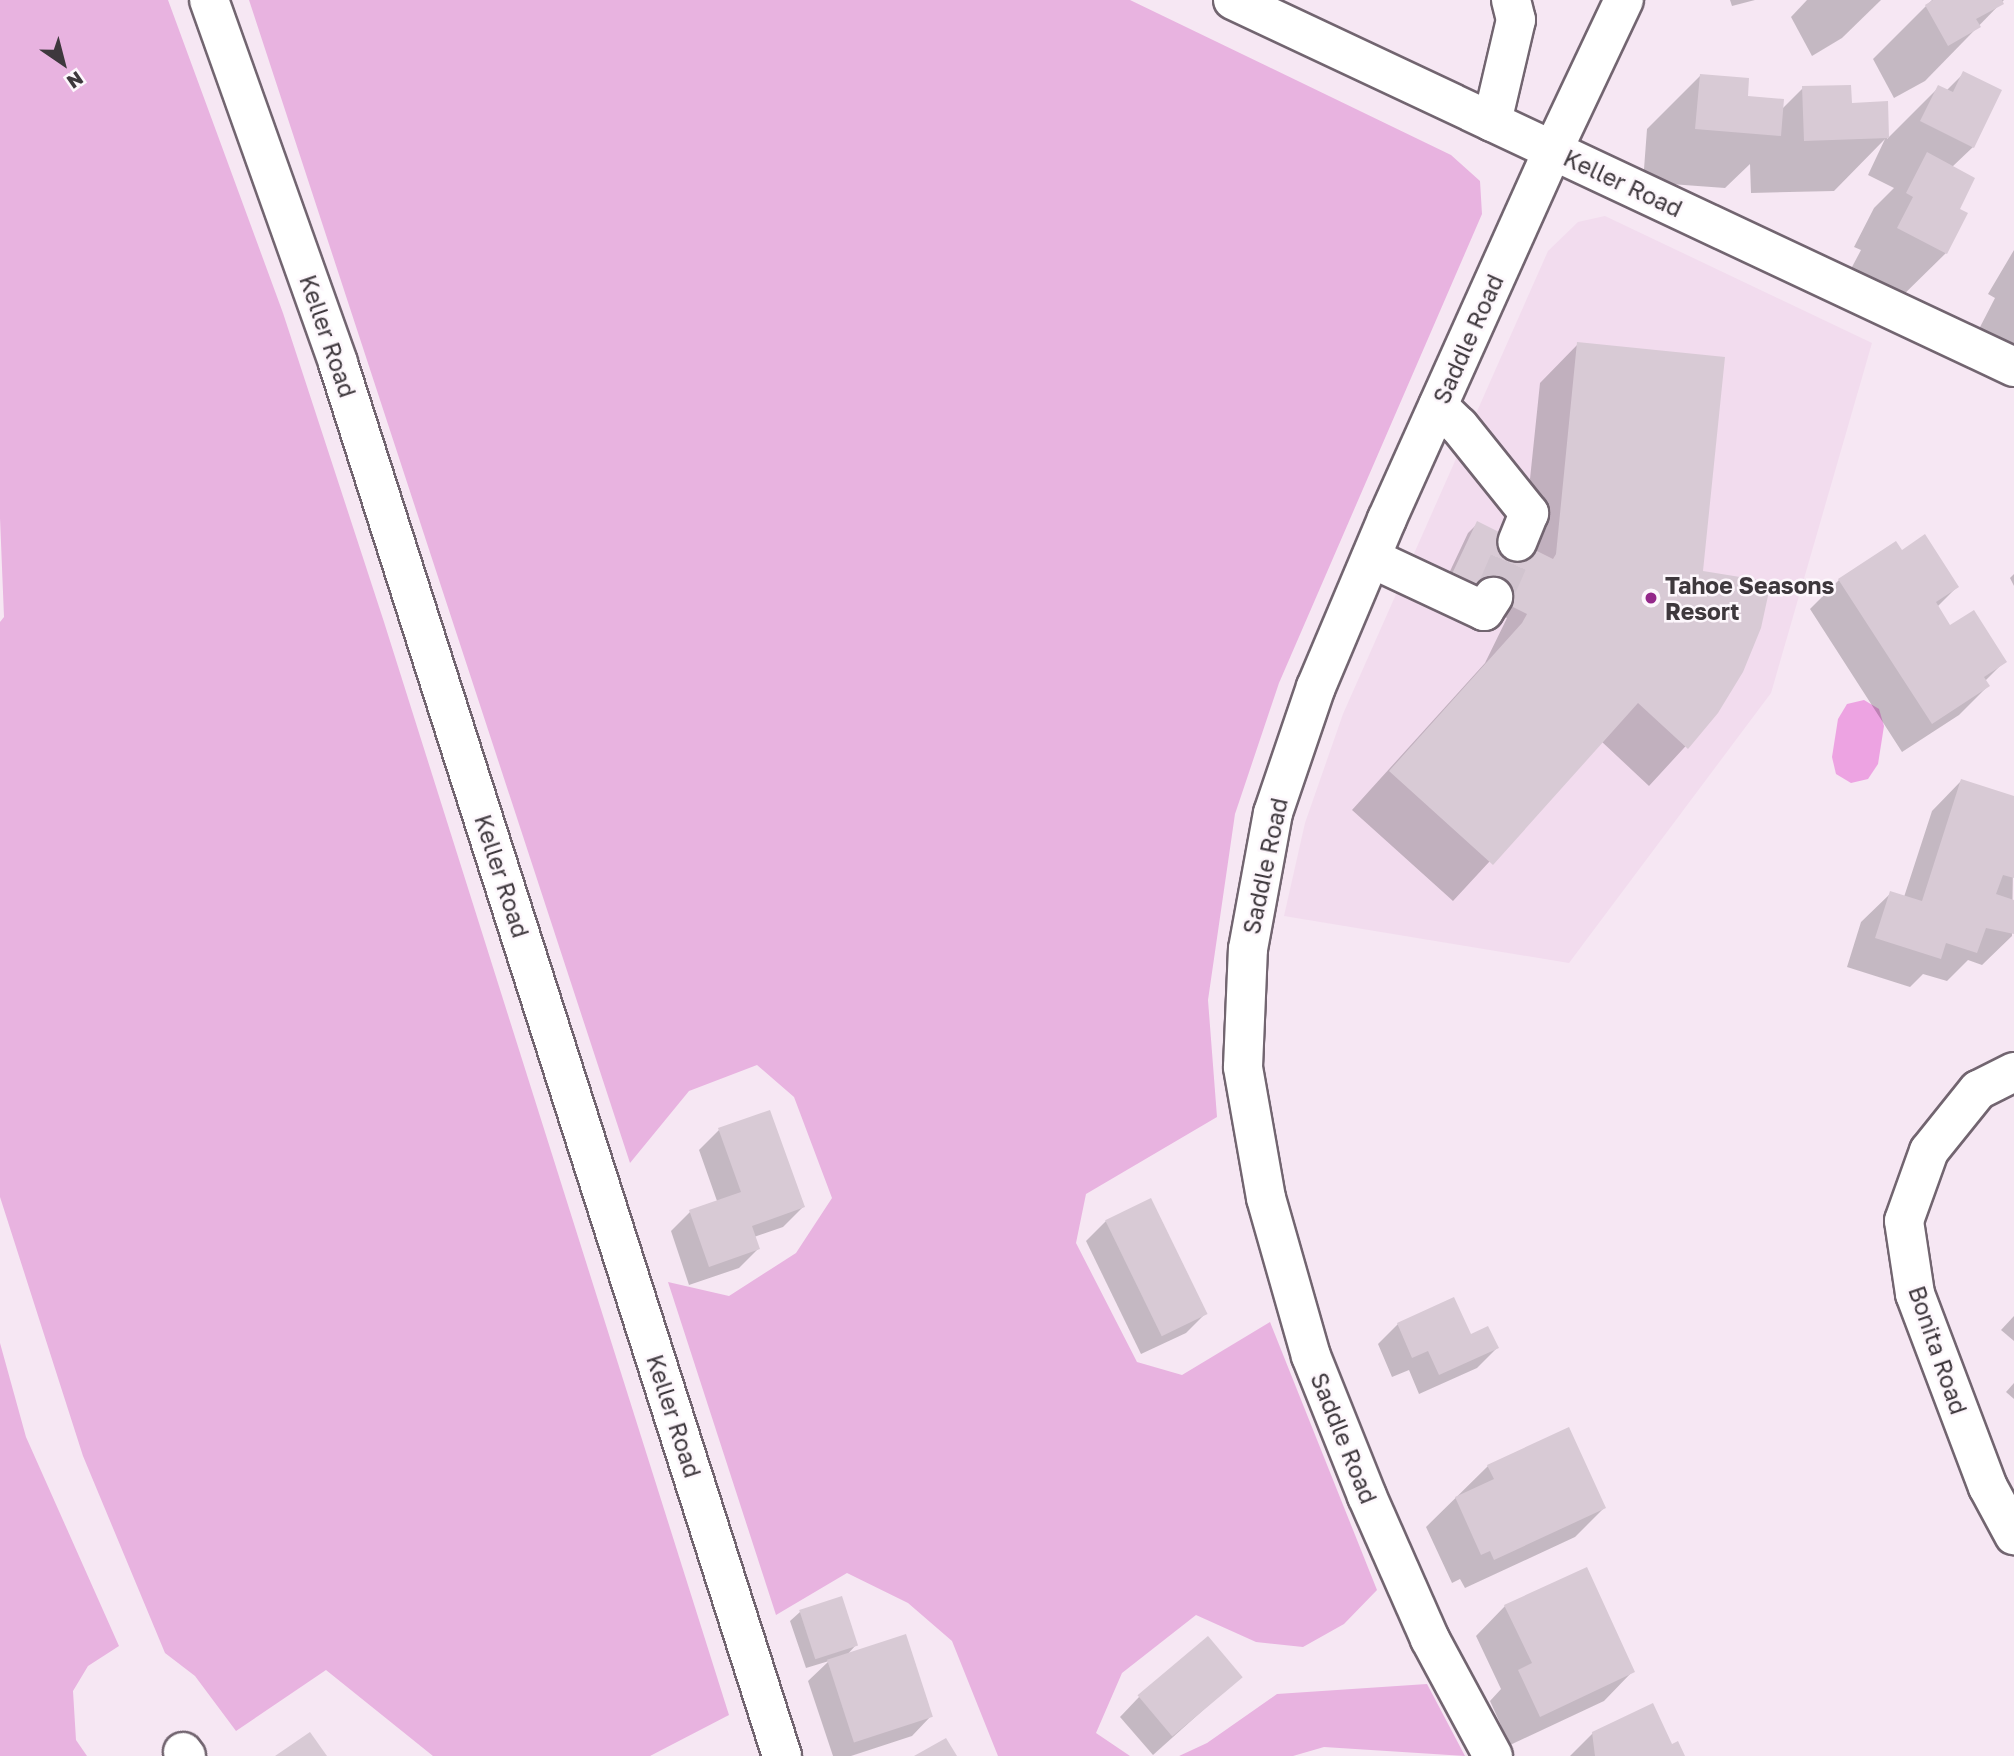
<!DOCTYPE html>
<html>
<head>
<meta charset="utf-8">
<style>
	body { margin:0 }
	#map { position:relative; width:2014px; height:1756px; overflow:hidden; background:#f6e7f3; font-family:"Golos Text",sans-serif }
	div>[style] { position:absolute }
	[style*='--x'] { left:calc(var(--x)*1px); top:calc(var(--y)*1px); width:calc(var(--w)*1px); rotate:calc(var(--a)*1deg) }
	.built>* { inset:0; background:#f2dcee }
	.green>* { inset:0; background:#e8b3e0 }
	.water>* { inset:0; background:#eda3e2 }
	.shadow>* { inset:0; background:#0003 }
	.building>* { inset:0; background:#d8cad5; transform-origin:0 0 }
	.minor-tunnel>* { height:38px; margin-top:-19px; transform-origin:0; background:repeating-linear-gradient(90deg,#d1c4cf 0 38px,transparent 0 57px) }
	.roads { filter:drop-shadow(2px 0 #726570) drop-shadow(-2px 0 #726570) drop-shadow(0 2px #726570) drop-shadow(0 -2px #726570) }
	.minor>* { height:38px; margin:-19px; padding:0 19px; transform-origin:19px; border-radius:19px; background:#fff }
	.dots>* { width:19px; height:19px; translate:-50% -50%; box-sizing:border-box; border:4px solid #fdf7fc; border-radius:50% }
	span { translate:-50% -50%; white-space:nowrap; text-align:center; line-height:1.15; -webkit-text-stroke:5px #fdf7fc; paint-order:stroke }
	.street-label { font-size:23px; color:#3e383d }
	.poi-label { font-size:23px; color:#3e383d; font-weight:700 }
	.left { translate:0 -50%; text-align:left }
	.north { position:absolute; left:28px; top:28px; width:70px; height:70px; -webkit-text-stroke:5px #fdf7fc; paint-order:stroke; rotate:145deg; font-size:19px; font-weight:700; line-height:28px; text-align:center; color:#3e383d }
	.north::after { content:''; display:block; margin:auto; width:24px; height:32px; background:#3e383d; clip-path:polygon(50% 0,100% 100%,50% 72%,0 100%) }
</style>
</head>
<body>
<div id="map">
	<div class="built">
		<div style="clip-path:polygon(1605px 216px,1872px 343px,1771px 693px,1569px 963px,1284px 916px,1305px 823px,1343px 714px,1548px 251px,1578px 222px)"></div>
	</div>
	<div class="green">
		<div style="clip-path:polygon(0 0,168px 0,283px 313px,384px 622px,729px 1715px,650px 1756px,433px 1756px,326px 1670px,236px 1731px,195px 1676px,165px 1653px,83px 1456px,0 1197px,0 622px,4px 617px,0 518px)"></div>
		<div style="clip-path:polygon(249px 0,1130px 0,1451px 155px,1480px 181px,1482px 214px,1279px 683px,1235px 814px,1208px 1000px,1217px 1117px,1086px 1194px,1076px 1243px,1137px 1362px,1182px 1375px,1270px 1322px,1377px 1590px,1344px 1624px,1303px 1647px,1256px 1642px,1196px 1615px,1122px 1673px,1096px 1733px,1130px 1756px,998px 1756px,952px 1641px,908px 1603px,847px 1573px,776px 1615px,668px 1282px,729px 1296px,796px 1253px,832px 1198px,794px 1097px,757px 1065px,689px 1091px,630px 1163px)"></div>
		<div style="clip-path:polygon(0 1343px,26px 1437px,119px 1646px,88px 1666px,73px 1691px,76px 1740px,87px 1756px,0 1756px)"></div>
		<div style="clip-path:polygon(1427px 1684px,1465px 1756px,1324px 1747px,1293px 1756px,1179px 1756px,1207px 1743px,1277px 1694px)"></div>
	</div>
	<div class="water">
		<div style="clip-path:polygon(1864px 700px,1879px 709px,1884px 726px,1878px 764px,1868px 779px,1851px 783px,1836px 774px,1832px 757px,1838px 719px,1847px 704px)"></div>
	</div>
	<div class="shadow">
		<div style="clip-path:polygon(1730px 0,1755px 0,1732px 6px)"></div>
		<div style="clip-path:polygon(1807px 0,1881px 0,1842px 38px,1812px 56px,1791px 17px)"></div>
		<div style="clip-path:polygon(1932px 0,2004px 0,1925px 81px,1894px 98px,1873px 59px)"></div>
		<div style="clip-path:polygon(1964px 73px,1973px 147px,1952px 167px,1957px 209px,1946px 253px,1892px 306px,1844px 282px,1861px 250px,1854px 247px,1874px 208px,1894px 188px,1868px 175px,1885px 139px,1834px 191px,1751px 193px,1750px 164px,1725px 188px,1643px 182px,1647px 129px,1701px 75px,1746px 98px,1781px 110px,1803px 88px,1850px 105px,1887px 103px,1887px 139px,1939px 87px,1946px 91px)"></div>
		<div style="clip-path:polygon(2014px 250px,2014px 347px,1979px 329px,1995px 298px,1988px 294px)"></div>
		<div style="clip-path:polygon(1578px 344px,1701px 573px,1717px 712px,1649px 786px,1601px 741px,1453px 901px,1352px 810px,1485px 663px,1507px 618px,1443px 586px,1468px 533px,1478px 523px,1523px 546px,1540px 383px)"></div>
		<div style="clip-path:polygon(1901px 552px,1957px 587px,1937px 607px,1950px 627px,2005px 661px,1985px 681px,1988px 686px,1959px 715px,1902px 752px,1810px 609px,1839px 580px)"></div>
		<div style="clip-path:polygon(2014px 574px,2014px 586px,2010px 578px)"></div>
		<div style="clip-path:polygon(1961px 781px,2014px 798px,2012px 936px,1982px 965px,1968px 960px,1947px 981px,1923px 974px,1910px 987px,1847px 967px,1861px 922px,1891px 893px,1904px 897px,1932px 811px)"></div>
		<div style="clip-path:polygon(719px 1130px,803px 1207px,783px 1227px,754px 1237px,758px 1249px,739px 1268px,689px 1285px,671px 1231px,690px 1212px,717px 1201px,699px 1150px)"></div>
		<div style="clip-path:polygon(1106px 1221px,1205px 1314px,1186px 1333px,1141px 1354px,1086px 1241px)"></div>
		<div style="clip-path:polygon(1453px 1299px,1470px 1336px,1497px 1348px,1477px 1368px,1419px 1394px,1409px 1370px,1392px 1377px,1378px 1344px,1398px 1324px)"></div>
		<div style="clip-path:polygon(2014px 1316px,2014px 1341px,2001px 1330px)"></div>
		<div style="clip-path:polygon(2014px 1383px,2014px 1399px,2006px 1392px)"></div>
		<div style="clip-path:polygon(1488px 1466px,1604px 1508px,1575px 1537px,1465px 1588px,1460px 1579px,1452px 1583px,1426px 1527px)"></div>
		<div style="clip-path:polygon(1505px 1606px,1633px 1671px,1604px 1701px,1510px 1745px,1490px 1701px,1501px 1689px,1476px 1636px)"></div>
		<div style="clip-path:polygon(800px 1612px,856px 1645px,846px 1656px,931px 1716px,912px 1736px,851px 1756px,833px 1756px,808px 1681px,829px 1661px,806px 1668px,790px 1621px)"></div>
		<div style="clip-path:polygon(1241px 1676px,1153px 1755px,1120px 1717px,1139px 1697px)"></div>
		<div style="clip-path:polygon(1593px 1733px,1671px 1746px,1683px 1756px,1570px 1756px)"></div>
	</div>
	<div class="building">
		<div style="clip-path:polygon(1933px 0,2002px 0,2004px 4px,1976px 19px,1981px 27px,1948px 46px,1925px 5px)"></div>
		<div style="clip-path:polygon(1963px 71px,2002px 90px,1974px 148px,1920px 121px,1938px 85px,1953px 92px)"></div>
		<div style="clip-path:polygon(1700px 74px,1749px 78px,1748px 96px,1784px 99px,1781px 136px,1695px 129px)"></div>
		<div style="clip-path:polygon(1851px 85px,1852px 103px,1888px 101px,1889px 138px,1804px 141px,1802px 86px)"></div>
		<div style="clip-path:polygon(1927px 152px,1975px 178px,1960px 209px,1968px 213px,1947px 254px,1897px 228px,1913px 197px,1906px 193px)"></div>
		<div style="clip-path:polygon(1577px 342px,1725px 357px,1703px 571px,1771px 582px,1761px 628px,1743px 672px,1718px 713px,1688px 749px,1638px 703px,1493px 865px,1389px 771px,1522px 623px,1527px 614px,1451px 576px,1477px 521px,1553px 559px,1556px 554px)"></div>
		<div style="clip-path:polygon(1925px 534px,1959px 587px,1936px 602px,1950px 625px,1974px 610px,2007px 662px,1984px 677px,1990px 686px,1932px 724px,1838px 579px,1896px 541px,1902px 550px)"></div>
		<div style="clip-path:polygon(1961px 779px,2014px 796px,2014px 878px,2003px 875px,1996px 894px,2014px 900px,2014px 934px,1986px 928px,1977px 953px,1946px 943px,1941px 959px,1875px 938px,1890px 891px,1922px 901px)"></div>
		<div style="clip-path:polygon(770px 1110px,805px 1207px,752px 1226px,760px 1249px,709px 1267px,689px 1210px,741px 1192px,718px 1128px)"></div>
		<div style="left:1151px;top:1198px;width:129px;height:51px;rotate:64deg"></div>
		<div style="clip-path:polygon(1454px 1297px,1471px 1334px,1488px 1326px,1499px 1348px,1439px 1375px,1428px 1351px,1412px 1358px,1397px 1323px)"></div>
		<div style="clip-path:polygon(1569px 1427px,1606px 1508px,1494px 1560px,1490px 1551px,1481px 1555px,1455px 1497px,1494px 1479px,1487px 1465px)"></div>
		<div style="clip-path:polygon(1587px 1567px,1635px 1672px,1540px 1717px,1518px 1670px,1532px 1663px,1504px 1605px)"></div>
		<div style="left:842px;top:1596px;width:52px;height:45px;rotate:72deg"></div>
		<div style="left:906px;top:1634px;width:87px;height:83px;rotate:72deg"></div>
		<div style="left:1208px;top:1636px;width:54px;height:92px;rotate:50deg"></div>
		<div style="clip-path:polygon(1653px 1703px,1672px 1744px,1678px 1741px,1685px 1756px,1595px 1756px,1592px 1732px)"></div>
		<div style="clip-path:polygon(310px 1732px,327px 1756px,275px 1756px)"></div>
		<div style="clip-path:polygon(946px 1738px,957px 1756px,914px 1756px)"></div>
	</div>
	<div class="minor-tunnel">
		<div style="--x:1493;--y:597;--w:60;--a:-66.4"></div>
	</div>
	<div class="roads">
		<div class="minor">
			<div style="--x:209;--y:0;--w:385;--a:70.4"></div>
			<div style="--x:338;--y:363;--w:1462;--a:72.32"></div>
			<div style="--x:1233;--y:0;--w:863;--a:25.17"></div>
			<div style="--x:1492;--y:122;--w:105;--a:-76.8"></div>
			<div style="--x:1516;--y:20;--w:21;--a:-104"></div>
			<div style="--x:1438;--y:406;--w:29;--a:44"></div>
			<div style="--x:1459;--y:426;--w:112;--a:51.2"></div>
			<div style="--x:1529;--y:513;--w:31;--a:112"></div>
			<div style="--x:1371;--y:558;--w:125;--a:25.1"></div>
			<div style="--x:1484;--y:611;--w:17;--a:-57"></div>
			<div style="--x:2014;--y:1072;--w:40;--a:153.4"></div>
			<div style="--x:1978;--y:1090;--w:78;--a:128.8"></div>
			<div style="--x:1929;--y:1151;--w:74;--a:109.7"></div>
			<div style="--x:1904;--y:1221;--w:74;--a:81.4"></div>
			<div style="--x:1915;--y:1294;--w:206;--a:69.3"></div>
			<div style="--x:1988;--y:1487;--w:55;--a:61.6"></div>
			<div style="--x:183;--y:1752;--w:5;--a:53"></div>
			<div style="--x:1493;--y:1756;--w:133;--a:-118.3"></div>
			<div style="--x:1430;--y:1639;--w:156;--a:-113.8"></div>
			<div style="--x:1367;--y:1496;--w:151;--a:-111.8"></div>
			<div style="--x:1311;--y:1356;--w:164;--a:-105.9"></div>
			<div style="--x:1266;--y:1198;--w:133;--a:-100"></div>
			<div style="--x:1243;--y:1067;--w:118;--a:-87.6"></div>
			<div style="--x:1248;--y:949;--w:138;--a:-79.6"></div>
			<div style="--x:1273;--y:813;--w:133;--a:-71.2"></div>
			<div style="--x:1316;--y:687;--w:182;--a:-67.1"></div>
			<div style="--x:1387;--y:519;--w:405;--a:-65.8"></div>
			<div style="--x:1553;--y:150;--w:166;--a:-64.7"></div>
		</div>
	</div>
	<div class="dots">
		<div style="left:1651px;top:598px;background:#94288a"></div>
	</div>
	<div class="street-label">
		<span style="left:1623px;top:183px;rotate:25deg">Keller Road</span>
		<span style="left:328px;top:336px;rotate:71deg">Keller Road</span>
		<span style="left:1468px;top:339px;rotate:-66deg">Saddle Road</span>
		<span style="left:1265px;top:866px;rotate:-78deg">Saddle Road</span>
		<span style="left:502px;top:876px;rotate:72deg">Keller Road</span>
		<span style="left:1938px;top:1350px;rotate:71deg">Bonita Road</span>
		<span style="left:674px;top:1416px;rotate:72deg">Keller Road</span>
		<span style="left:1344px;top:1438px;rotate:68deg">Saddle Road</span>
	</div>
	<div class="poi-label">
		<span class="left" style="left:1665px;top:598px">Tahoe Seasons<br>Resort</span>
	</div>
	<div class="north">N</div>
</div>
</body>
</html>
